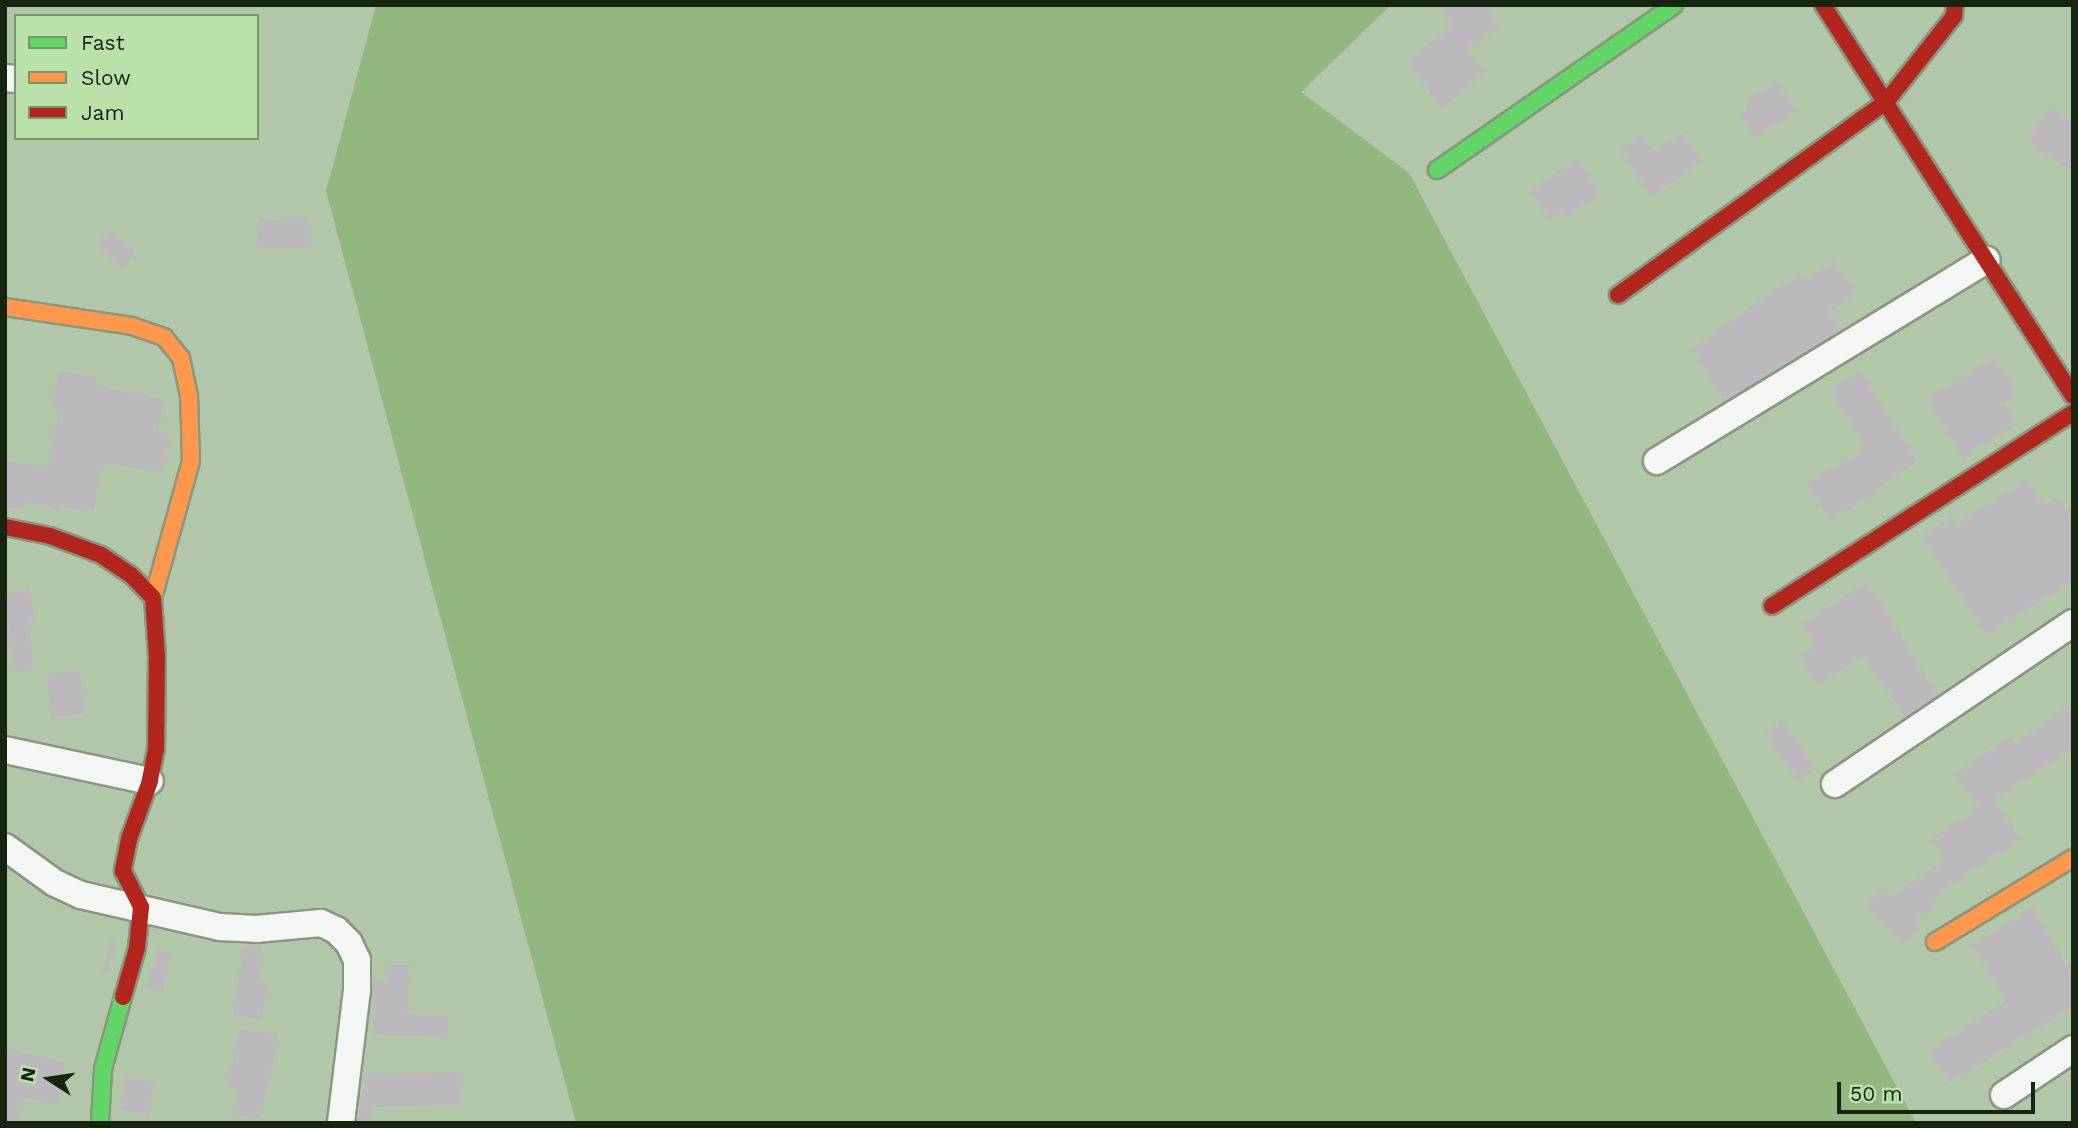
<!DOCTYPE html>
<html>
<head>
<meta charset="utf-8">
<style>
	body { margin:0 }
	#map { position:relative; width:2078px; height:1128px; overflow:hidden; background:#b2c6a9; font-family:"Work Sans",sans-serif }
	div>[style] { position:absolute }
	[style*='--x'] { left:calc(var(--x)*1px); top:calc(var(--y)*1px); width:calc(var(--w)*1px); rotate:calc(var(--a)*1deg) }
	.green>* { inset:0; background:#92b780 }
	.building>* { inset:0; background:#bbb9bc; transform-origin:0 0 }
	.roads { filter:drop-shadow(2px 0 #889780) drop-shadow(-2px 0 #889780) drop-shadow(0 2px #889780) drop-shadow(0 -2px #889780) }
	.street>* { height:26px; margin:-13px; padding:0 13px; transform-origin:13px; border-radius:13px; background:#f3f6f2 }
	.fast>* { height:16px; margin:-8px; padding:0 8px; transform-origin:8px; border-radius:8px; background:#63d668 }
	.slow>* { height:16px; margin:-8px; padding:0 8px; transform-origin:8px; border-radius:8px; background:#ff974d }
	.jam>* { height:16px; margin:-8px; padding:0 8px; transform-origin:8px; border-radius:8px; background:#b3261e }
	span { translate:-50% -50%; white-space:nowrap; text-align:center; line-height:1.15; -webkit-text-stroke:7px #bae1a9; paint-order:stroke }
	.frame { position:absolute; inset:0; border:7px solid #16250f; pointer-events:none }
	.legend { position:absolute; left:14px; top:14px; width:245px; height:126px; box-sizing:border-box; background:#bae1a9; border:2px solid #78966b; margin:0; padding:9px 12px; list-style:none; font-size:21px; color:#16250f }
	.legend li { display:flex; align-items:center; gap:14px; height:35px }
	.legend b { width:35px; border:2px solid #78966b }
	.north { position:absolute; left:14px; top:1044px; width:70px; height:70px; -webkit-text-stroke:5px #bae1a9; paint-order:stroke; rotate:282deg; font-size:19px; font-weight:700; line-height:28px; text-align:center; color:#16250f }
	.north::after { content:''; display:block; margin:auto; width:24px; height:32px; background:#16250f; clip-path:polygon(50% 0,100% 100%,50% 72%,0 100%) }
	.scale { position:absolute; left:1837px; top:1082px; width:198px; height:32px; box-sizing:border-box; border:4px solid #16250f; border-top:0; padding-left:9px; font-size:21px; line-height:24px; white-space:nowrap; color:#16250f; -webkit-text-stroke:5px #bae1a9; paint-order:stroke }
</style>
</head>
<body>
<div id="map">
	<div class="green">
		<div style="clip-path:polygon(376px 5px,1391px 5px,1301px 92px,1409px 173px,1916px 1123px,576px 1123px,326px 191px)"></div>
	</div>
	<div class="building">
		<div style="clip-path:polygon(1437px 5px,1484px 5px,1499px 27px,1466px 48px,1485px 72px,1442px 107px,1407px 62px,1452px 26px)"></div>
		<div style="clip-path:polygon(1776px 81px,1796px 110px,1755px 138px,1740px 115px,1747px 111px,1745px 108px,1751px 104px,1748px 100px)"></div>
		<div style="clip-path:polygon(2050px 108px,2073px 123px,2073px 171px,2031px 144px,2031px 136px)"></div>
		<div style="clip-path:polygon(1682px 134px,1701px 162px,1651px 196px,1620px 150px,1643px 135px,1654px 152px)"></div>
		<div style="clip-path:polygon(1578px 160px,1600px 194px,1565px 217px,1562px 212px,1549px 220px,1531px 192px,1543px 184px,1542px 182px)"></div>
		<div style="clip-path:polygon(259px 218px,280px 221px,281px 218px,310px 219px,309px 249px,256px 247px)"></div>
		<div style="left:109px;top:230px;width:35px;height:20px;rotate:41deg"></div>
		<div style="clip-path:polygon(1834px 261px,1856px 293px,1828px 312px,1842px 330px,1725px 401px,1692px 349px,1798px 274px,1804px 282px)"></div>
		<div style="clip-path:polygon(1995px 358px,2017px 394px,2003px 403px,2016px 424px,1963px 458px,1927px 399px)"></div>
		<div style="clip-path:polygon(59px 371px,96px 377px,95px 385px,164px 400px,158px 432px,169px 434px,169px 442px,162px 472px,102px 463px,94px 512px,59px 506px,58px 509px,25px 501px,23px 509px,5px 507px,5px 461px,47px 467px,60px 409px,52px 407px)"></div>
		<div style="clip-path:polygon(1860px 371px,1917px 461px,1878px 487px,1880px 491px,1830px 519px,1806px 484px,1866px 449px,1831px 391px)"></div>
		<div style="clip-path:polygon(2027px 480px,2044px 506px,2058px 498px,2073px 520px,2073px 580px,1986px 634px,1923px 537px,1951px 518px,1956px 525px)"></div>
		<div style="clip-path:polygon(1868px 582px,1937px 696px,1906px 717px,1862px 655px,1819px 684px,1799px 657px,1816px 645px,1802px 624px)"></div>
		<div style="clip-path:polygon(29px 589px,35px 620px,29px 621px,34px 670px,14px 672px,9px 625px,5px 626px,5px 594px)"></div>
		<div style="left:80px;top:670px;width:44px;height:34px;rotate:84deg"></div>
		<div style="clip-path:polygon(2073px 703px,2073px 748px,1994px 799px,2020px 839px,1931px 898px,1936px 906px,1914px 920px,1920px 926px,1903px 943px,1866px 905px,1883px 888px,1891px 896px,1945px 861px,1931px 839px,1979px 808px,1955px 774px,2012px 737px,2016px 743px)"></div>
		<div style="left:1782px;top:721px;width:58px;height:21px;rotate:55deg"></div>
		<div style="clip-path:polygon(2033px 908px,2073px 977px,2073px 1006px,1949px 1083px,1929px 1051px,2007px 1001px,1972px 945px)"></div>
		<div style="clip-path:polygon(111px 941px,116px 943px,108px 973px,102px 971px)"></div>
		<div style="clip-path:polygon(244px 945px,263px 948px,259px 982px,268px 984px,261px 1020px,233px 1014px)"></div>
		<div style="clip-path:polygon(158px 950px,169px 952px,163px 991px,147px 988px)"></div>
		<div style="clip-path:polygon(387px 965px,409px 965px,407px 1014px,448px 1015px,447px 1037px,374px 1035px,373px 979px,386px 980px)"></div>
		<div style="clip-path:polygon(241px 1028px,279px 1037px,259px 1119px,233px 1114px,238px 1089px,227px 1087px)"></div>
		<div style="clip-path:polygon(5px 1049px,65px 1062px,59px 1105px,24px 1098px,18px 1123px,5px 1123px)"></div>
		<div style="clip-path:polygon(462px 1072px,460px 1105px,372px 1107px,370px 1123px,357px 1123px,362px 1102px,363px 1074px)"></div>
		<div style="left:126px;top:1078px;width:29px;height:32px;rotate:10deg"></div>
	</div>
	<div class="roads">
		<div class="street">
			<div style="--x:5;--y:78;--w:11;--a:5"></div>
			<div style="--x:1657;--y:461;--w:386;--a:-31.4"></div>
			<div style="--x:5;--y:750;--w:148;--a:12.1"></div>
			<div style="--x:1835;--y:784;--w:287;--a:-34.1"></div>
			<div style="--x:5;--y:847;--w:62;--a:35.8"></div>
			<div style="--x:55;--y:883;--w:29;--a:25"></div>
			<div style="--x:81;--y:895;--w:143;--a:13"></div>
			<div style="--x:220;--y:927;--w:36;--a:3"></div>
			<div style="--x:256;--y:929;--w:65;--a:-5.3"></div>
			<div style="--x:321;--y:923;--w:17;--a:25"></div>
			<div style="--x:336;--y:930;--w:18;--a:45"></div>
			<div style="--x:349;--y:943;--w:19;--a:65"></div>
			<div style="--x:357;--y:960;--w:30;--a:90"></div>
			<div style="--x:357;--y:990;--w:134;--a:96.9"></div>
			<div style="--x:2004;--y:1095;--w:83;--a:-33.7"></div>
		</div>
		<div class="fast">
			<div style="--x:1437;--y:170;--w:289;--a:-34.8"></div>
			<div style="--x:100;--y:1123;--w:54;--a:-86.8"></div>
			<div style="--x:103;--y:1069;--w:75;--a:-74.5"></div>
		</div>
		<div class="slow">
			<div style="--x:5;--y:307;--w:128;--a:8.5"></div>
			<div style="--x:132;--y:326;--w:34;--a:19"></div>
			<div style="--x:164;--y:337;--w:27;--a:51"></div>
			<div style="--x:181;--y:358;--w:38;--a:78"></div>
			<div style="--x:189;--y:395;--w:66;--a:88.3"></div>
			<div style="--x:191;--y:461;--w:142;--a:105.5"></div>
			<div style="--x:1935;--y:942;--w:162;--a:-31.3"></div>
		</div>
		<div class="jam">
			<div style="--x:1823;--y:5;--w:464;--a:57.4"></div>
			<div style="--x:1618;--y:295;--w:330;--a:-35.8"></div>
			<div style="--x:1886;--y:102;--w:110;--a:-51.7"></div>
			<div style="--x:1954;--y:16;--w:11;--a:-85"></div>
			<div style="--x:5;--y:527;--w:46;--a:11.3"></div>
			<div style="--x:50;--y:536;--w:54;--a:20.4"></div>
			<div style="--x:101;--y:555;--w:37;--a:34"></div>
			<div style="--x:132;--y:576;--w:30;--a:46"></div>
			<div style="--x:153;--y:598;--w:58;--a:86.1"></div>
			<div style="--x:157;--y:656;--w:93;--a:90.6"></div>
			<div style="--x:156;--y:749;--w:33;--a:101"></div>
			<div style="--x:150;--y:781;--w:62;--a:109.9"></div>
			<div style="--x:129;--y:839;--w:33;--a:101"></div>
			<div style="--x:123;--y:871;--w:40;--a:63.4"></div>
			<div style="--x:141;--y:907;--w:41;--a:95.6"></div>
			<div style="--x:137;--y:948;--w:51;--a:105.9"></div>
			<div style="--x:1772;--y:606;--w:358;--a:-32.7"></div>
		</div>
	</div>
	<div class="frame"></div>
	<ul class="legend">
	<li><b style="height:9px;background:#63d668"></b>Fast</li>
	<li><b style="height:9px;background:#ff974d"></b>Slow</li>
	<li><b style="height:9px;background:#b3261e"></b>Jam</li>
	</ul>
	<div class="north">N</div>
	<div class="scale">50 m</div>
</div>
</body>
</html>
